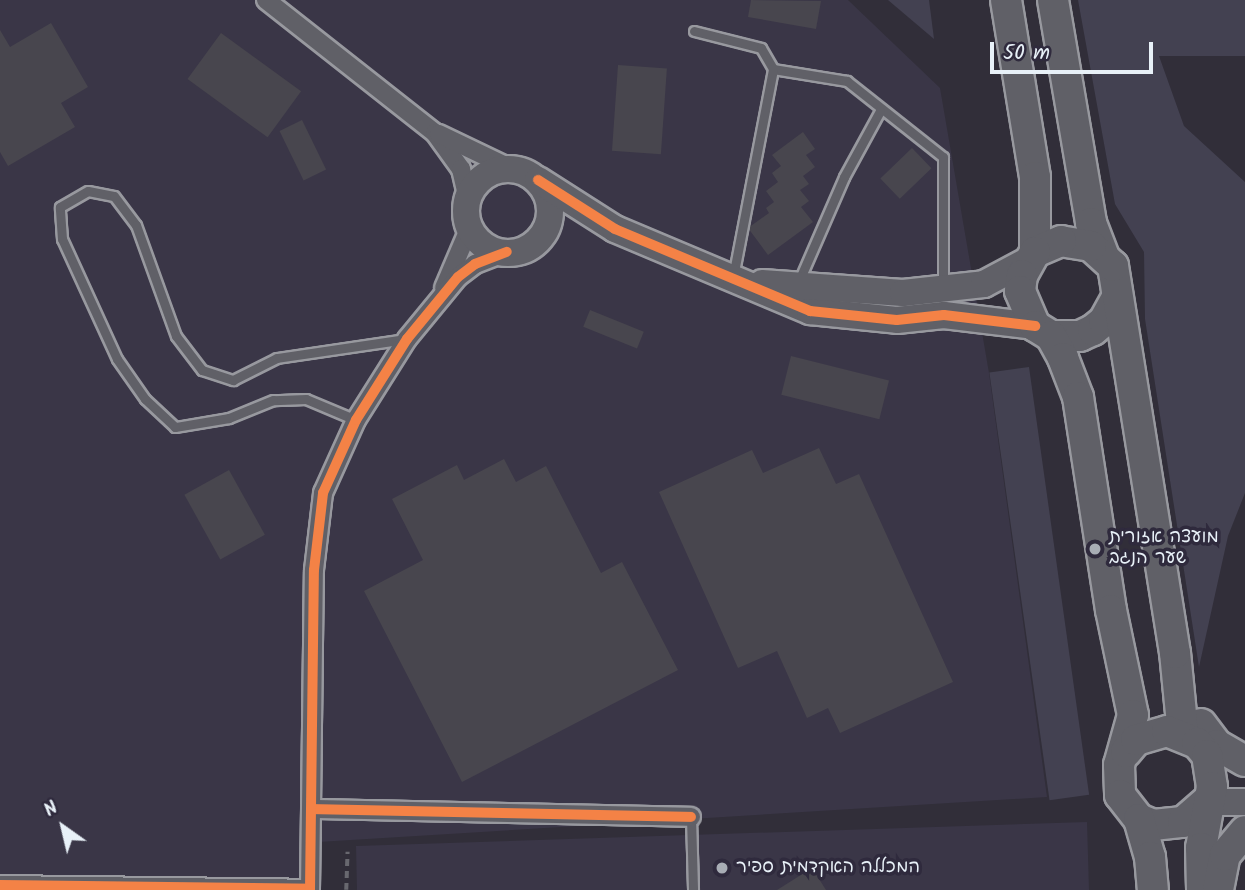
<!DOCTYPE html>
<html>
<head>
<meta charset="utf-8">
<style>
	body { margin:0 }
	#map { position:relative; width:1245px; height:890px; overflow:hidden; background:#312e39; font-family:Kalam,"Playpen Sans Hebrew",sans-serif }
	div>[style] { position:absolute }
	[style*='--x'] { left:calc(var(--x)*1px); top:calc(var(--y)*1px); width:calc(var(--w)*1px); rotate:calc(var(--a)*1deg) }
	.built>* { inset:0; background:#3a3647 }
	.green>* { inset:0; background:#434151; transform-origin:0 0 }
	.building>* { inset:0; background:#48464e; transform-origin:0 0 }
	.path>* { height:3.5px; margin-top:-1.75px; transform-origin:0; background:repeating-linear-gradient(90deg,#68686f 0 7px,transparent 0 12px) }
	.roads { filter:drop-shadow(2px 0 #98999f) drop-shadow(-2px 0 #98999f) drop-shadow(0 2px #98999f) drop-shadow(0 -2px #98999f) }
	.lane>* { height:9px; margin:-4.5px; padding:0 4.5px; transform-origin:4.5px; border-radius:4.5px; background:#606067 }
	.street>* { height:18px; margin:-9px; padding:0 9px; transform-origin:9px; border-radius:9px; background:#606067 }
	.secondary>* { height:26px; margin:-13px; padding:0 13px; transform-origin:13px; border-radius:13px; background:#606067 }
	.secondary>.ring { margin:-13px; padding:0; box-sizing:content-box; background:none; border:26px solid #606067; border-radius:50% }
	.primary>* { height:30px; margin:-15px; padding:0 15px; transform-origin:15px; border-radius:15px; background:#606067 }
	.cycleway>* { height:10px; margin:-5px; padding:0 5px; transform-origin:5px; border-radius:5px; background:#f48246 }
	.dots>* { width:19px; height:19px; translate:-50% -50%; box-sizing:border-box; border:4px solid #2f2a3d; border-radius:50% }
	span { translate:-50% -50%; white-space:nowrap; text-align:center; line-height:1.15; -webkit-text-stroke:7px #2f2a3d; paint-order:stroke }
	.poi-label { font-size:18px; color:#e8f1f8 }
	.left { translate:0 -50%; text-align:left }
	.north { position:absolute; left:28px; top:792px; width:70px; height:70px; -webkit-text-stroke:5px #2f2a3d; paint-order:stroke; rotate:326deg; font-size:19px; font-weight:700; line-height:28px; text-align:center; color:#e8f1f8 }
	.north::after { content:''; display:block; margin:auto; width:24px; height:32px; background:#e8f1f8; clip-path:polygon(50% 0,100% 100%,50% 72%,0 100%) }
	.scale { position:absolute; left:990px; top:42px; width:163px; height:32px; box-sizing:border-box; border:4px solid #e8f1f8; border-top:0; padding-left:9px; font-size:21px; line-height:24px; white-space:nowrap; color:#e8f1f8; -webkit-text-stroke:5px #2f2a3d; paint-order:stroke }
</style>
</head>
<body>
<div id="map">
	<div class="built">
		<div style="clip-path:polygon(0 0,848px 0,940px 88px,989px 373px,1047px 797px,302px 843px,307px 890px,0 890px)"></div>
		<div style="clip-path:polygon(1087px 822px,1089px 890px,357px 890px,356px 846px)"></div>
	</div>
	<div class="green">
		<div style="clip-path:polygon(888px 0,929px 0,934px 39px)"></div>
		<div style="clip-path:polygon(1078px 0,1245px 0,1245px 56px,1159px 56px,1184px 126px,1245px 182px,1245px 493px,1228px 536px,1199px 667px,1145px 319px,1144px 252px,1115px 204px)"></div>
		<div style="left:1029px;top:367px;width:432px;height:40px;rotate:82deg"></div>
	</div>
	<div class="building">
		<div style="clip-path:polygon(751px 0,821px 1px,816px 29px,748px 17px)"></div>
		<div style="clip-path:polygon(51px 23px,88px 87px,61px 103px,75px 127px,8px 166px,0 152px,0 30px,10px 47px)"></div>
		<div style="left:221px;top:33px;width:99px;height:57px;rotate:36deg"></div>
		<div style="left:618px;top:65px;width:49px;height:86px;rotate:4deg"></div>
		<div style="left:302px;top:120px;width:55px;height:25px;rotate:64deg"></div>
		<div style="clip-path:polygon(803px 132px,815px 149px,806px 155px,815px 167px,803px 176px,809px 184px,800px 190px,809px 201px,801px 207px,813px 222px,768px 255px,748px 228px,769px 213px,766px 208px,774px 202px,766px 191px,778px 182px,772px 173px,781px 166px,772px 155px)"></div>
		<div style="left:912px;top:148px;width:28px;height:44px;rotate:46deg"></div>
		<div style="left:590px;top:310px;width:58px;height:18px;rotate:22deg"></div>
		<div style="left:791px;top:356px;width:101px;height:40px;rotate:14deg"></div>
		<div style="clip-path:polygon(819px 448px,836px 484px,859px 474px,953px 682px,840px 733px,828px 708px,807px 718px,777px 651px,738px 668px,659px 492px,752px 450px,763px 473px)"></div>
		<div style="clip-path:polygon(504px 459px,516px 482px,546px 466px,601px 573px,622px 562px,678px 670px,462px 782px,364px 591px,423px 560px,392px 499px,457px 465px,464px 480px)"></div>
		<div style="left:229px;top:470px;width:74px;height:51px;rotate:61deg"></div>
		<div style="clip-path:polygon(812px 868px,826px 890px,777px 890px)"></div>
	</div>
	<div class="path">
		<div style="--x:346;--y:890;--w:38;--a:-88"></div>
	</div>
	<div class="roads">
		<div class="lane">
			<div style="--x:694;--y:31;--w:69;--a:14.2"></div>
			<div style="--x:761;--y:48;--w:24;--a:60"></div>
			<div style="--x:773;--y:69;--w:75;--a:9.2"></div>
			<div style="--x:847;--y:81;--w:122;--a:38.4"></div>
			<div style="--x:943;--y:157;--w:130;--a:90"></div>
			<div style="--x:733;--y:277;--w:212;--a:-79.1"></div>
			<div style="--x:798;--y:283;--w:116;--a:-66.5"></div>
			<div style="--x:844;--y:177;--w:75;--a:-61.4"></div>
			<div style="--x:356;--y:420;--w:54;--a:-157.2"></div>
			<div style="--x:306;--y:399;--w:33;--a:178"></div>
			<div style="--x:273;--y:400;--w:48;--a:157.8"></div>
			<div style="--x:229;--y:418;--w:55;--a:170.5"></div>
			<div style="--x:175;--y:427;--w:41;--a:-137"></div>
			<div style="--x:145;--y:399;--w:49;--a:-125"></div>
			<div style="--x:117;--y:359;--w:132;--a:-114.6"></div>
			<div style="--x:62;--y:239;--w:32;--a:-94"></div>
			<div style="--x:60;--y:207;--w:32;--a:-30"></div>
			<div style="--x:88;--y:191;--w:26;--a:11"></div>
			<div style="--x:114;--y:196;--w:36;--a:53"></div>
			<div style="--x:136;--y:225;--w:118;--a:70.2"></div>
			<div style="--x:176;--y:336;--w:43;--a:52.6"></div>
			<div style="--x:202;--y:370;--w:33;--a:18"></div>
			<div style="--x:233;--y:380;--w:49;--a:-26.6"></div>
			<div style="--x:277;--y:358;--w:129;--a:-8.4"></div>
			<div style="--x:691;--y:817;--w:73;--a:88.4"></div>
		</div>
		<div class="street">
			<div style="--x:266;--y:0;--w:215;--a:38.2"></div>
			<div style="--x:435;--y:133;--w:44;--a:54.2"></div>
			<div style="--x:461;--y:169;--w:31;--a:77"></div>
			<div style="--x:439;--y:134;--w:81;--a:25.6"></div>
			<div style="--x:444;--y:288;--w:66;--a:-66.9"></div>
			<div style="--x:314;--y:809;--w:377;--a:1.2"></div>
			<div style="--x:0;--y:885;--w:310;--a:0.7"></div>
			<div style="--x:310;--y:890;--w:320;--a:-89.3"></div>
			<div style="--x:314;--y:570;--w:78;--a:-83.3"></div>
			<div style="--x:323;--y:493;--w:80;--a:-65.7"></div>
			<div style="--x:356;--y:420;--w:96;--a:-57.8"></div>
			<div style="--x:407;--y:339;--w:80;--a:-50.6"></div>
			<div style="--x:458;--y:277;--w:21;--a:-37"></div>
			<div style="--x:475;--y:264;--w:34;--a:-21"></div>
		</div>
		<div class="secondary">
			<div class="ring" style="left:466px;top:169px;width:58px;height:58px"></div>
			<div style="--x:538;--y:180;--w:91;--a:32.5"></div>
			<div style="--x:615;--y:229;--w:212;--a:22.8"></div>
			<div style="--x:810;--y:311;--w:87;--a:5.9"></div>
			<div style="--x:897;--y:320;--w:47;--a:-6.1"></div>
			<div style="--x:944;--y:315;--w:92;--a:6.9"></div>
			<div style="--x:762;--y:283;--w:141;--a:4.1"></div>
			<div style="--x:903;--y:293;--w:81;--a:-6.3"></div>
			<div style="--x:984;--y:284;--w:51;--a:-28.1"></div>
			<div style="--x:1206;--y:802;--w:39;--a:0"></div>
		</div>
		<div class="primary">
			<div style="--x:1006;--y:0;--w:179;--a:80.7"></div>
			<div style="--x:1035;--y:177;--w:75;--a:90"></div>
			<div style="--x:1053;--y:0;--w:226;--a:80.3"></div>
			<div style="--x:1091;--y:223;--w:34;--a:69"></div>
			<div style="--x:1051;--y:336;--w:29;--a:0"></div>
			<div style="--x:1080;--y:336;--w:14;--a:-25"></div>
			<div style="--x:1093;--y:330;--w:14;--a:-39"></div>
			<div style="--x:1104;--y:321;--w:25;--a:-61"></div>
			<div style="--x:1201;--y:724;--w:26;--a:53"></div>
			<div style="--x:1217;--y:745;--w:32;--a:30"></div>
			<div style="--x:1183;--y:734;--w:81;--a:-95.6"></div>
			<div style="--x:1175;--y:653;--w:392;--a:-99.1"></div>
			<div style="--x:1113;--y:266;--w:30;--a:-138"></div>
			<div style="--x:1091;--y:246;--w:30;--a:-171"></div>
			<div style="--x:1061;--y:241;--w:28;--a:157"></div>
			<div style="--x:1035;--y:252;--w:26;--a:119"></div>
			<div style="--x:1022;--y:275;--w:16;--a:97"></div>
			<div style="--x:1020;--y:291;--w:38;--a:67"></div>
			<div style="--x:1035;--y:326;--w:19;--a:32"></div>
			<div style="--x:1051;--y:336;--w:25;--a:61"></div>
			<div style="--x:1063;--y:358;--w:42;--a:69"></div>
			<div style="--x:1078;--y:397;--w:216;--a:81.2"></div>
			<div style="--x:1111;--y:610;--w:107;--a:78.2"></div>
			<div style="--x:1133;--y:715;--w:52;--a:105.6"></div>
			<div style="--x:1119;--y:765;--w:30;--a:88"></div>
			<div style="--x:1120;--y:795;--w:31;--a:52"></div>
			<div style="--x:1139;--y:819;--w:15;--a:23"></div>
			<div style="--x:1153;--y:825;--w:30;--a:-6"></div>
			<div style="--x:1183;--y:822;--w:30;--a:-41"></div>
			<div style="--x:1126;--y:752;--w:16;--a:-50"></div>
			<div style="--x:1136;--y:740;--w:32;--a:-16"></div>
			<div style="--x:1167;--y:731;--w:32;--a:22"></div>
			<div style="--x:1197;--y:743;--w:16;--a:50"></div>
			<div style="--x:1207;--y:755;--w:32;--a:81"></div>
			<div style="--x:1212;--y:787;--w:62;--a:100.2"></div>
			<div style="--x:1201;--y:848;--w:42;--a:88.6"></div>
			<div style="--x:1139;--y:819;--w:40;--a:74"></div>
			<div style="--x:1150;--y:857;--w:33;--a:85"></div>
			<div style="--x:1218;--y:890;--w:36;--a:-79"></div>
			<div style="--x:1225;--y:855;--w:31;--a:-50"></div>
		</div>
	</div>
	<div class="cycleway">
		<div style="--x:538;--y:180;--w:91;--a:32.5"></div>
		<div style="--x:615;--y:229;--w:212;--a:22.8"></div>
		<div style="--x:810;--y:311;--w:87;--a:5.9"></div>
		<div style="--x:897;--y:320;--w:47;--a:-6.1"></div>
		<div style="--x:944;--y:315;--w:92;--a:6.9"></div>
		<div style="--x:314;--y:809;--w:377;--a:1.2"></div>
		<div style="--x:0;--y:885;--w:310;--a:0.7"></div>
		<div style="--x:310;--y:890;--w:320;--a:-89.3"></div>
		<div style="--x:314;--y:570;--w:78;--a:-83.3"></div>
		<div style="--x:323;--y:493;--w:80;--a:-65.7"></div>
		<div style="--x:356;--y:420;--w:96;--a:-57.8"></div>
		<div style="--x:407;--y:339;--w:80;--a:-50.6"></div>
		<div style="--x:458;--y:277;--w:21;--a:-37"></div>
		<div style="--x:475;--y:264;--w:34;--a:-21"></div>
	</div>
	<div class="dots">
		<div style="left:1095px;top:549px;background:#a8adb5"></div>
		<div style="left:722px;top:868px;background:#a8adb5"></div>
	</div>
	<div class="poi-label">
		<span class="left" style="left:1109px;top:549px">מועצה אזורית<br>שער הנגב</span>
		<span class="left" style="left:736px;top:868px">המכללה האקדמית ספיר</span>
	</div>
	<div class="north">N</div>
	<div class="scale">50 m</div>
</div>
</body>
</html>
